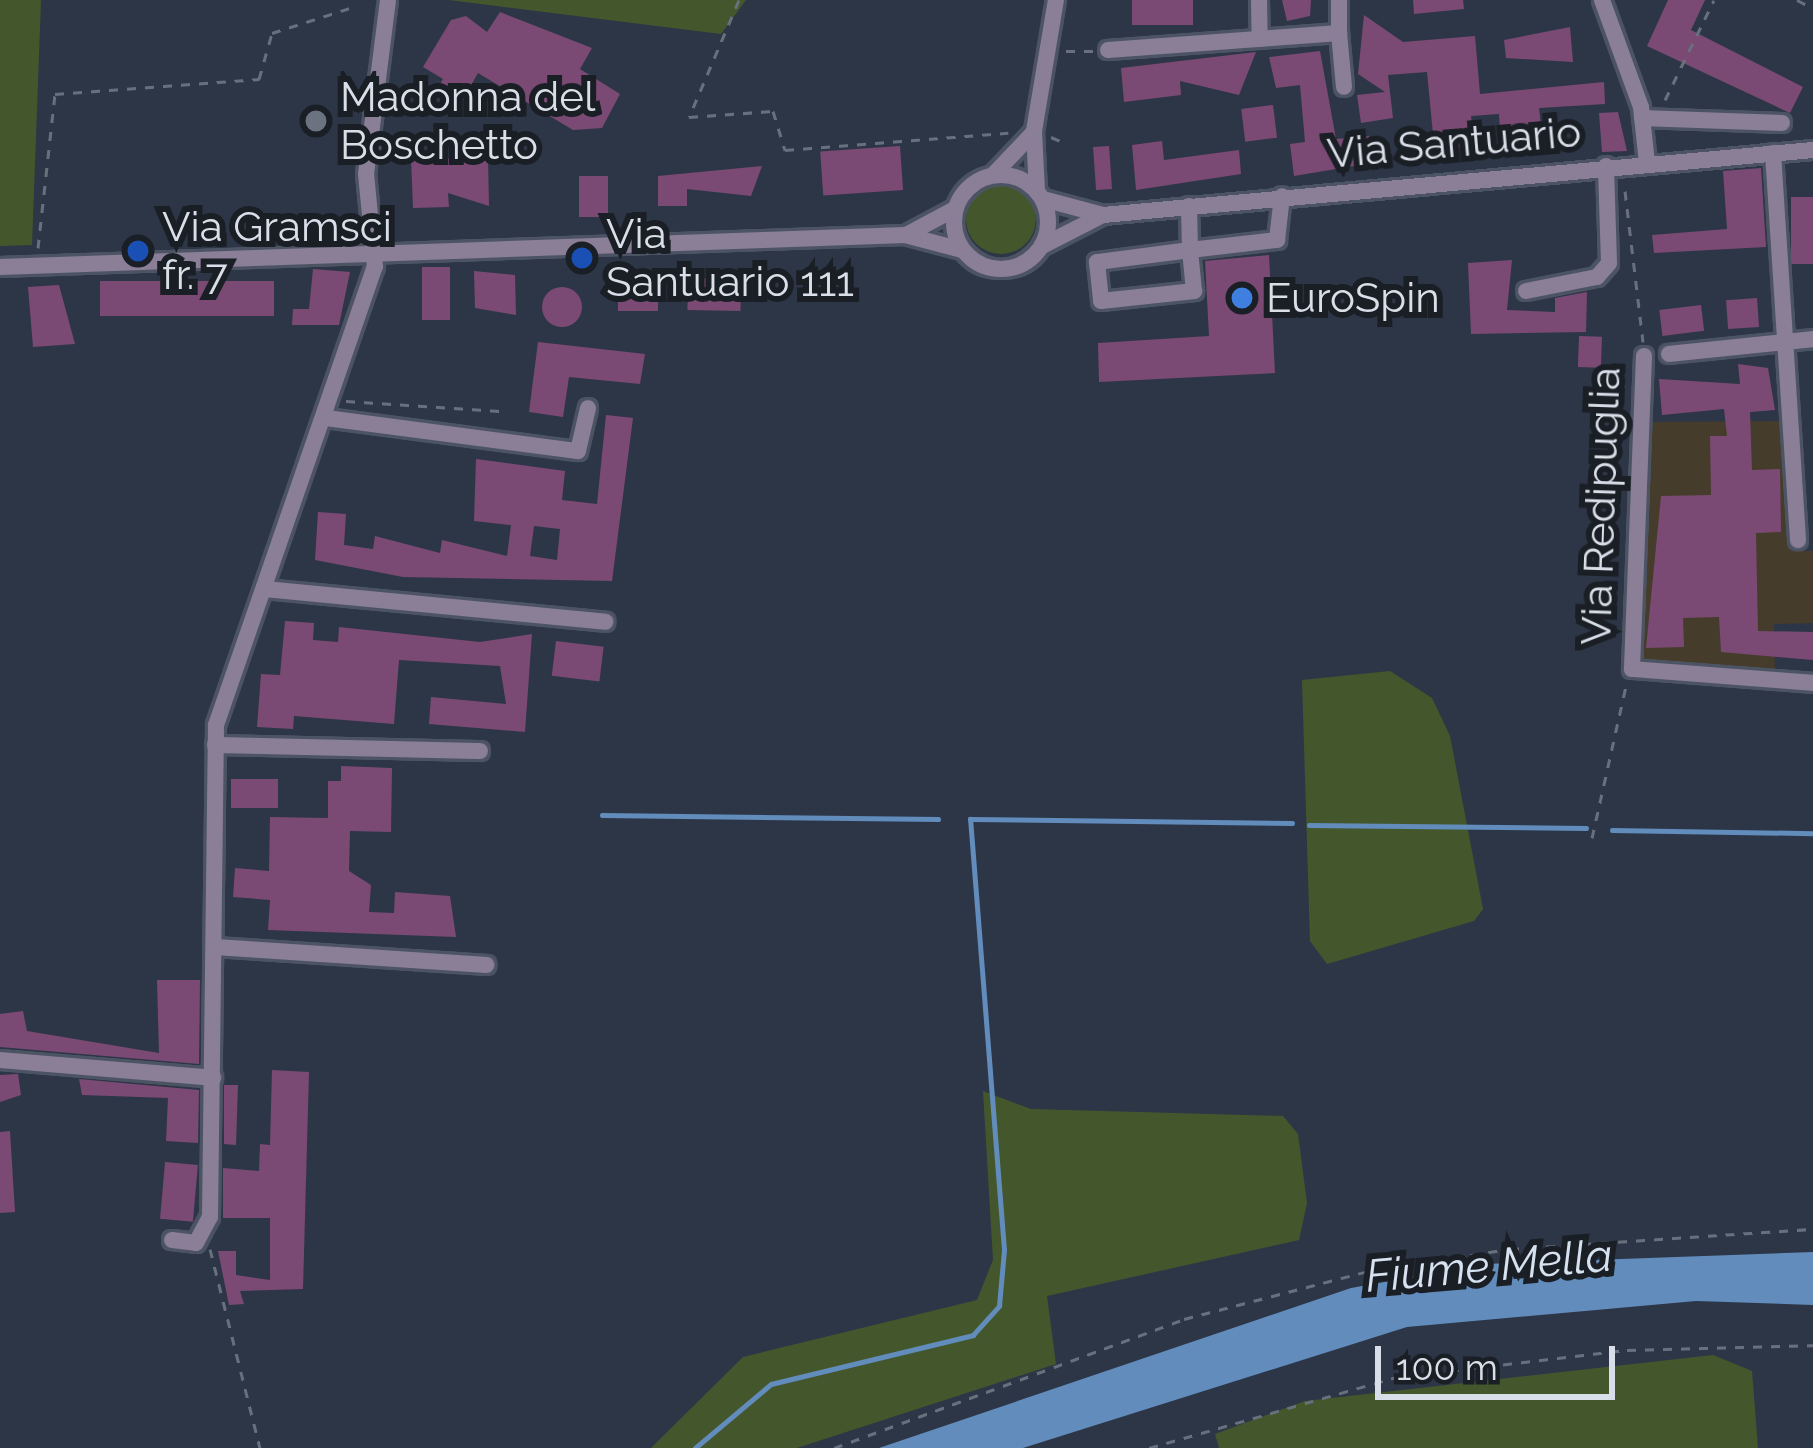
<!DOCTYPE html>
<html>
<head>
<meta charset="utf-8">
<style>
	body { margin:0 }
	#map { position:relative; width:1813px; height:1448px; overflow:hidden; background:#2d3647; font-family:Raleway,sans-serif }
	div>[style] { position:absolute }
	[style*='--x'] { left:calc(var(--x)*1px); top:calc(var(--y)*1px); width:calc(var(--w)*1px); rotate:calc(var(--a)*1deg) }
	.industrial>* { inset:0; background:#463c2c }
	.green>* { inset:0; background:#44572c }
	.round { border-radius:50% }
	.water>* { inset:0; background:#618cbc }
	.stream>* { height:4.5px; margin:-2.25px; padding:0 2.25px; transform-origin:2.25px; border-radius:2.25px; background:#618cbc }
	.building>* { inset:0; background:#7a4a74; transform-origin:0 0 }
	.path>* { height:3px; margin-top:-1.5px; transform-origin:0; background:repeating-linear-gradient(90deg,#68707e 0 9px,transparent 0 18px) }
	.roads { filter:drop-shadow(3px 0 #4c5464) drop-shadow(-3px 0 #4c5464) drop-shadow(0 3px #4c5464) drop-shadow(0 -3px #4c5464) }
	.minor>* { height:16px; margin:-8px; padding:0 8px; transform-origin:8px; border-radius:8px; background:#8b7f98 }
	.minor>.ring { margin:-8px; padding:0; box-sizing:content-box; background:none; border:16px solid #8b7f98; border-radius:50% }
	.dots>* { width:33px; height:33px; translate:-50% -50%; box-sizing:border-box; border:6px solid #1a1e25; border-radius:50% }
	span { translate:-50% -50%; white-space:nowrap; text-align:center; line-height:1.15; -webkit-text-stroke:12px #1a1e25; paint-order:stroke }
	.poi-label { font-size:42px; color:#d9dfe9 }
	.left { translate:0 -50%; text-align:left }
	.street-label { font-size:42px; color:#d9dfe9 }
	.water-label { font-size:45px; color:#d6e2f0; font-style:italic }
	.scale { position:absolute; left:1375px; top:1346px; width:240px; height:54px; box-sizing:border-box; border:6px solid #d9dfe9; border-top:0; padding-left:15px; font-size:36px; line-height:42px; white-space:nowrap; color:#d9dfe9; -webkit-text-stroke:9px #1a1e25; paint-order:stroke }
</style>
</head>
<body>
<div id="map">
	<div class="industrial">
		<div style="clip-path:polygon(1783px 421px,1793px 551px,1813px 551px,1813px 623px,1774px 624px,1775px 674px,1639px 666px,1652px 422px)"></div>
	</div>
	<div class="green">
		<div style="clip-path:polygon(0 0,41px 0,32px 245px,0 246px)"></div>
		<div style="clip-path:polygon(449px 0,746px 0,721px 34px)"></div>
		<div class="round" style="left:966px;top:184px;width:70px;height:70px"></div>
		<div style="clip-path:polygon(1390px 671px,1432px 698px,1450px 736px,1483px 909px,1474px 921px,1327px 964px,1310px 941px,1302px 680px)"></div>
		<div style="clip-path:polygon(983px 1091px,1031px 1109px,1283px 1116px,1298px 1134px,1307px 1203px,1299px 1240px,1047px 1296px,1056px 1364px,797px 1448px,651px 1448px,743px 1357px,977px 1300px,993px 1260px)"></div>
		<div style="clip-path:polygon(1713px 1355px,1752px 1371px,1758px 1448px,1219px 1448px,1215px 1434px,1305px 1401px)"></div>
	</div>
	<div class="water">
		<div style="clip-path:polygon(1813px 1252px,1813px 1305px,1696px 1301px,1407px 1327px,1023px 1448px,879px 1448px,1351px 1288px,1485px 1264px)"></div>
	</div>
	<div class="stream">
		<div style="--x:602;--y:815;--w:336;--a:0.7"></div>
		<div style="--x:1309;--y:825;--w:277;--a:0.6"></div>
		<div style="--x:1612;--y:830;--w:201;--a:0.9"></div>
		<div style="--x:695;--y:1448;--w:99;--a:-40.1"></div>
		<div style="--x:771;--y:1384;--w:208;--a:-13.6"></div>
		<div style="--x:973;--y:1335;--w:39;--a:-48"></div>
		<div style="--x:999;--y:1306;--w:56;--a:-84.9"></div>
		<div style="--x:1004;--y:1250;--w:432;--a:-94.5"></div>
		<div style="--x:970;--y:819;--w:322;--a:0.7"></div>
	</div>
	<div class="building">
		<div style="left:1132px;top:0;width:61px;height:25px"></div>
		<div style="clip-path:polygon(1282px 0,1311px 0,1310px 16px,1287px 21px)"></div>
		<div style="clip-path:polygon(1413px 0,1463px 0,1464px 9px,1414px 14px)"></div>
		<div style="clip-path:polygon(1668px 0,1705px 0,1691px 30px,1803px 87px,1790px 113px,1647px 46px)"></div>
		<div style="clip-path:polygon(500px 12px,592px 48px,580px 69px,620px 94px,602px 128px,573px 130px,478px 73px,460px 105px,436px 91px,443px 79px,423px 67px,451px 20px,466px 16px,487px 32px)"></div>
		<div style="clip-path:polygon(1364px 15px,1403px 42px,1475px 36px,1480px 94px,1604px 82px,1605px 104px,1539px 108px,1541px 126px,1500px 130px,1499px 114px,1471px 116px,1474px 143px,1403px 164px,1397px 137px,1433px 134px,1427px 72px,1388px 75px,1393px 118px,1361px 123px,1357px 95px,1385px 92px,1358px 74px)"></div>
		<div style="clip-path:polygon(1570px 27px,1573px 62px,1506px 58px,1504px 40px)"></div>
		<div style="clip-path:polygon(1320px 51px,1336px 139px,1369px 136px,1372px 163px,1294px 176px,1290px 144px,1305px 142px,1300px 85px,1276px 88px,1269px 57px)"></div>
		<div style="clip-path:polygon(1256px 52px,1239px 95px,1180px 81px,1181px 95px,1124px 102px,1121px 68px)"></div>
		<div style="left:1273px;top:105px;width:33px;height:32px;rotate:83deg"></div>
		<div style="clip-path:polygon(1618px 112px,1627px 151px,1602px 152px,1599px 113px)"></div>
		<div style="clip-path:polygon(1162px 141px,1164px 160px,1239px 150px,1241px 174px,1136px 190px,1132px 145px)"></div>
		<div style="left:900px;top:146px;width:44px;height:80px;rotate:86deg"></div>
		<div style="left:1109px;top:146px;width:43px;height:16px;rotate:86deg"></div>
		<div style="clip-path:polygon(488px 158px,489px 206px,448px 193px,449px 207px,413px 208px,411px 159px)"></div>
		<div style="clip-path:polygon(762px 166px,751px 196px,687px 189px,687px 206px,658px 206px,658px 176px)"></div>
		<div style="clip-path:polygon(1761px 168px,1766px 247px,1654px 253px,1652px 235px,1727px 229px,1723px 171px)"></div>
		<div style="left:579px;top:176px;width:29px;height:41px"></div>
		<div style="left:1813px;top:197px;width:67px;height:22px;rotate:90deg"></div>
		<div style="clip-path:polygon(1269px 255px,1275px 373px,1099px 382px,1098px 343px,1209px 336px,1205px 261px)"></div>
		<div style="clip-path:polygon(1512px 260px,1507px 310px,1555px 312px,1555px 298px,1587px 292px,1586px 332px,1471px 334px,1468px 263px)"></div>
		<div style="left:422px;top:267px;width:28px;height:53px"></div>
		<div style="clip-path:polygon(313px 269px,350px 272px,339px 325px,292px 325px,293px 309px,309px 309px)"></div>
		<div style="clip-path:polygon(474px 271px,515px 275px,516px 315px,475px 308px)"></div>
		<div style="left:618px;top:273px;width:40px;height:38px"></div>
		<div style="left:688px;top:278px;width:53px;height:32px;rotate:1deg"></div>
		<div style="left:274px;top:281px;width:35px;height:174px;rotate:90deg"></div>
		<div style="clip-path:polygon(59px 285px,75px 344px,33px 347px,28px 287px)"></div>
		<div class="round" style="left:542px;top:287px;width:40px;height:40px"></div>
		<div style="left:1757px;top:298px;width:29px;height:31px;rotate:86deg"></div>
		<div style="left:1701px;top:305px;width:26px;height:42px;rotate:83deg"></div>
		<div style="left:1579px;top:336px;width:23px;height:31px;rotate:2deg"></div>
		<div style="clip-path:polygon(538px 342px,645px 354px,640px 384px,569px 377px,563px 417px,529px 412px)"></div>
		<div style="clip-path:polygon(1738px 364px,1768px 368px,1775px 410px,1750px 412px,1752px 470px,1780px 469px,1781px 532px,1756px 533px,1758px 631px,1813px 632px,1813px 660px,1721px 652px,1719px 617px,1683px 618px,1684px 647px,1646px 648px,1661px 496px,1711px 495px,1710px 436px,1727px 436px,1724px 409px,1662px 415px,1659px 379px,1740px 384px)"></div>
		<div style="clip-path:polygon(evenodd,606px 415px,633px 418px,612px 581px,403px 577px,315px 560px,318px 512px,346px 514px,344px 545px,373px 549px,375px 536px,440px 553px,442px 540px,507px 556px,511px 525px,474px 521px,476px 459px,565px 471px,562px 500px,597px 504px,606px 415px,534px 526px,560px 529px,557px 560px,530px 556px,534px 526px)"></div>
		<div style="clip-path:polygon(285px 621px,314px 623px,313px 640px,338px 642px,339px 627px,480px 642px,532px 634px,525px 732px,429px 724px,431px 697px,506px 704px,500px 666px,399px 660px,394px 724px,294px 716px,293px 729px,257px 727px,261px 674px,280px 675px)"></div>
		<div style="left:556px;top:641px;width:48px;height:35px;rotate:7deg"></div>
		<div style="clip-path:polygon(341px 766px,392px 768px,391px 832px,350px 831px,349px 871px,371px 885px,369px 912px,394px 913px,395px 892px,450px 896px,456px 937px,268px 930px,270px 900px,233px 897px,235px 868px,269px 871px,270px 817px,328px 818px,328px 781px,341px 781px)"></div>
		<div style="left:278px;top:779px;width:29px;height:47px;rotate:90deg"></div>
		<div style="clip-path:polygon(157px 980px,200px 980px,199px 1064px,0 1047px,0 1014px,23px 1011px,27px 1031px,159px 1053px)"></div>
		<div style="clip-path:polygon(272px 1070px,309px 1072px,303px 1289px,240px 1291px,244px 1304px,229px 1305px,218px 1251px,236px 1251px,236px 1275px,270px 1280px,270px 1218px,223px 1218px,223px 1168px,259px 1171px,260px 1144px,270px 1145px)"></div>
		<div style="clip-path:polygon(18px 1074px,21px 1095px,0 1102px,0 1075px)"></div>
		<div style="clip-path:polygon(79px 1079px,199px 1090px,198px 1143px,166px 1141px,168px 1098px,82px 1095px)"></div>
		<div style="clip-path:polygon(224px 1085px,238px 1085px,236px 1145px,224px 1144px)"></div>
		<div style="clip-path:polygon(10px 1131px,15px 1212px,0 1213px,0 1132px)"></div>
		<div style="left:165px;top:1162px;width:33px;height:57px;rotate:5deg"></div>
	</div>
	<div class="path">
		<div style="--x:739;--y:0;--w:127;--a:113.1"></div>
		<div style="--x:689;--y:117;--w:84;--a:-4.1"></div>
		<div style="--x:773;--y:111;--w:41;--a:72.9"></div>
		<div style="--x:785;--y:150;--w:224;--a:-4.4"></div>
		<div style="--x:1797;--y:0;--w:18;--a:27"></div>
		<div style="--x:1066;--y:51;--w:27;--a:0"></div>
		<div style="--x:1665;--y:100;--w:111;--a:-63.9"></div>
		<div style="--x:1051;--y:137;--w:13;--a:23"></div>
		<div style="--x:1625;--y:191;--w:152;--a:83.2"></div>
		<div style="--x:38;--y:248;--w:155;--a:-83.7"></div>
		<div style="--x:55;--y:94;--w:205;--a:-4.2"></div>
		<div style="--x:259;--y:79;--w:48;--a:-74.2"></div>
		<div style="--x:272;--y:33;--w:88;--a:-17.8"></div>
		<div style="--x:346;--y:401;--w:154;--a:3.7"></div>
		<div style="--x:1592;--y:838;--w:160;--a:-77.4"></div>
		<div style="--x:210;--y:1249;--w:205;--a:75.9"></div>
		<div style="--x:834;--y:1448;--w:373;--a:-20.2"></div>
		<div style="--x:1184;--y:1319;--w:186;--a:-14.6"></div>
		<div style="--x:1364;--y:1272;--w:148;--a:-9"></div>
		<div style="--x:1510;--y:1249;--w:304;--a:-3.8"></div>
		<div style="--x:1149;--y:1448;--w:257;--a:-16"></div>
		<div style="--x:1396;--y:1377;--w:233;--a:-6.7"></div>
		<div style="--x:1627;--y:1350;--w:186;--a:-1.5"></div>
	</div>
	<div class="roads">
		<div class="minor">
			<div style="--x:1259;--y:0;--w:39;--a:89"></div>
			<div style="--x:1602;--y:0;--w:114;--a:70"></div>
			<div style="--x:1641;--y:107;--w:56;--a:83.9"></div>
			<div style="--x:1339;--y:33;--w:54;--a:84.7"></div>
			<div style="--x:1108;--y:50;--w:232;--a:-4.2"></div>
			<div style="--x:1339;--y:33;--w:33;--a:-90"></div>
			<div style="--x:1642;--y:118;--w:140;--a:2"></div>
			<div style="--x:1773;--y:153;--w:388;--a:86.3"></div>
			<div class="ring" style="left:954px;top:175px;width:78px;height:78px"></div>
			<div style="--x:993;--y:175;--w:59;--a:-46.4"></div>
			<div style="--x:1037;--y:191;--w:60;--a:-92.9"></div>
			<div style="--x:1034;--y:131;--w:133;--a:-80.5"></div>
			<div style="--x:1043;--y:199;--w:62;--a:14.9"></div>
			<div style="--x:1103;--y:215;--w:713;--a:-5.23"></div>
			<div style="--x:1189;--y:206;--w:44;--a:88.7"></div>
			<div style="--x:1190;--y:250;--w:94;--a:172.6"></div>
			<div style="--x:1097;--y:262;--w:39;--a:84"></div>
			<div style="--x:1101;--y:301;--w:94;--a:-6.1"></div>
			<div style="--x:1194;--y:291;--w:41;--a:-95.6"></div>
			<div style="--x:1190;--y:250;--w:88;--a:-6.6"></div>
			<div style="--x:1277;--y:240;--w:44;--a:-83.5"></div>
			<div style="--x:906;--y:235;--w:55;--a:-28"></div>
			<div style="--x:1044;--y:245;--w:64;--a:-27"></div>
			<div style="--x:0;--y:267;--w:906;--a:-2.03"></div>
			<div style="--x:905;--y:235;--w:59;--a:14.7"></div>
			<div style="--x:1526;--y:291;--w:72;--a:-11.2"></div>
			<div style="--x:1597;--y:277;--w:18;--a:-49"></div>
			<div style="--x:1609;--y:263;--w:97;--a:-91.8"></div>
			<div style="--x:1669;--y:354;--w:145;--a:-5.9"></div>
			<div style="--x:1644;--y:356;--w:313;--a:92.2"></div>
			<div style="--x:1632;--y:669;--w:182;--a:4.4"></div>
			<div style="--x:326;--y:418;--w:254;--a:7.5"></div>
			<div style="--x:578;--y:451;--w:44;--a:-76.9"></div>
			<div style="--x:265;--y:589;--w:342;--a:5.5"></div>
			<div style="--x:215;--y:745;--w:265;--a:1.3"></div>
			<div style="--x:216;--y:947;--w:271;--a:3.8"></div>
			<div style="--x:0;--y:1060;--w:214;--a:4.8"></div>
			<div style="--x:172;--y:1240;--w:24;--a:7"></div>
			<div style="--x:196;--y:1243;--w:30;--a:-62"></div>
			<div style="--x:210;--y:1217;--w:492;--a:-89.3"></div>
			<div style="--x:216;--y:725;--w:485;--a:-70.9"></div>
			<div style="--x:375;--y:267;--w:93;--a:-95.5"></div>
			<div style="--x:366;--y:174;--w:175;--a:-82.8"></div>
		</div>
	</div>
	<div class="dots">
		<div style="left:316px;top:121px;background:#6b7280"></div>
		<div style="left:138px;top:251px;background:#1a4fb4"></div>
		<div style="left:582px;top:258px;background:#1a4fb4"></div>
		<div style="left:1242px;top:298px;background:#3f7fe0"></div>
	</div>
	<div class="poi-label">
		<span class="left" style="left:340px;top:121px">Madonna del<br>Boschetto</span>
		<span class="left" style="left:162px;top:251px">Via Gramsci<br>fr. 7</span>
		<span class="left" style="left:606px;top:258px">Via<br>Santuario 111</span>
		<span class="left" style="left:1266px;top:298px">EuroSpin</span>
	</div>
	<div class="street-label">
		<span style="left:1454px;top:143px;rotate:-5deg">Via Santuario</span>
		<span style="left:1601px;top:506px;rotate:-88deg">Via Redipuglia</span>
	</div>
	<div class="water-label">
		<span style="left:1489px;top:1266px;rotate:-5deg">Fiume Mella</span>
	</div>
	<div class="scale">100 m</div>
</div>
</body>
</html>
